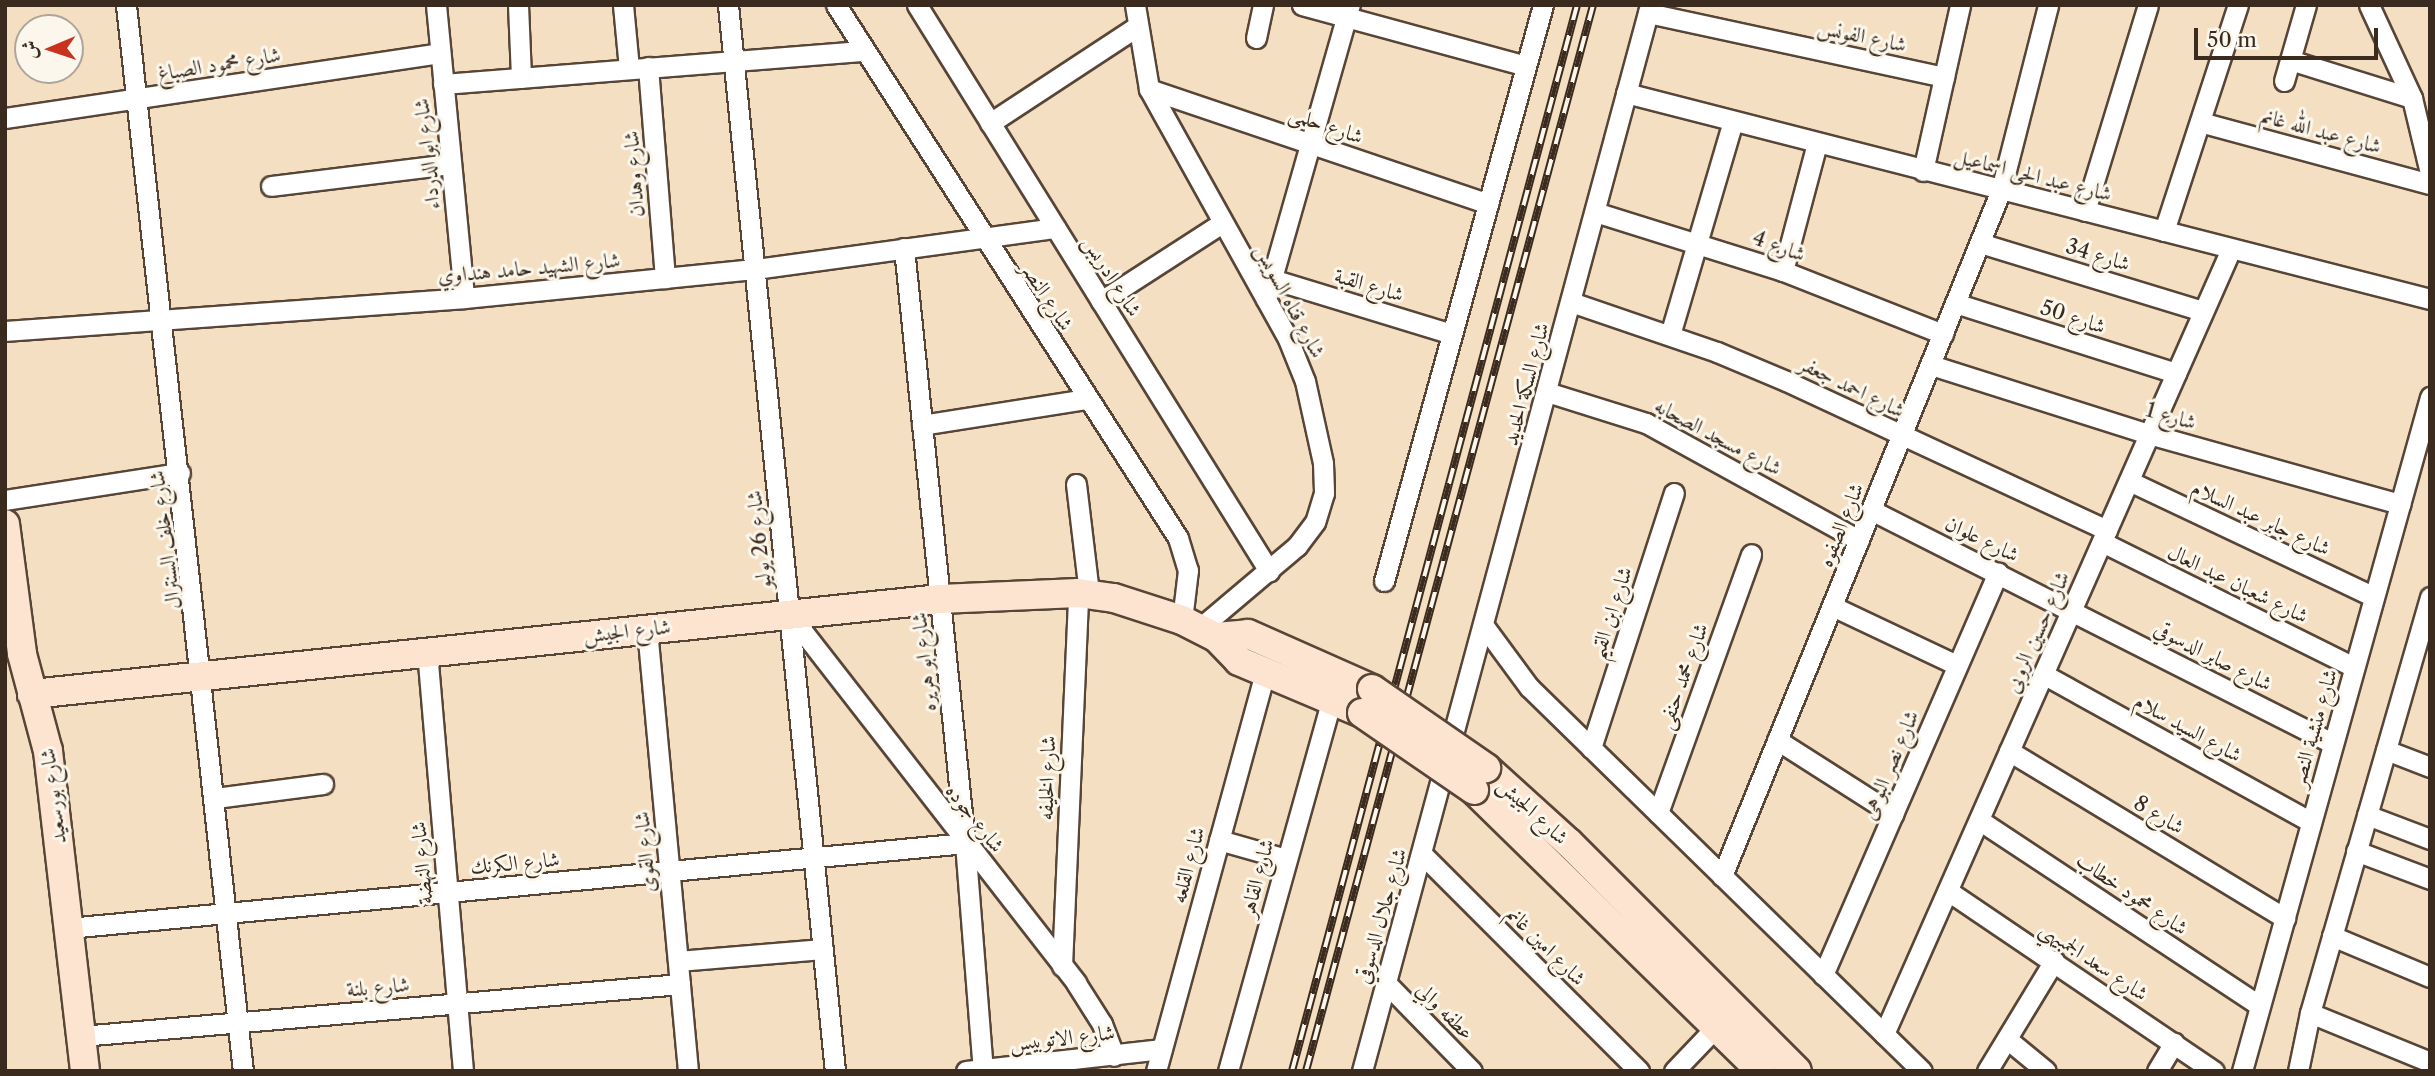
<!DOCTYPE html>
<html>
<head>
<meta charset="utf-8">
<style>
	body { margin:0 }
	#map { position:relative; width:2435px; height:1076px; overflow:hidden; background:#f4dfc3; font-family:"Libre Caslon Text",Amiri,serif }
	div>[style] { position:absolute }
	[style*='--x'] { left:calc(var(--x)*1px); top:calc(var(--y)*1px); width:calc(var(--w)*1px); rotate:calc(var(--a)*1deg) }
	.roads { filter:drop-shadow(2px 0 #574537) drop-shadow(-2px 0 #574537) drop-shadow(0 2px #574537) drop-shadow(0 -2px #574537) }
	.minor>* { height:19px; margin:-9.5px; padding:0 9.5px; transform-origin:9.5px; border-radius:9.5px; background:#fff }
	.secondary>* { height:28px; margin:-14px; padding:0 14px; transform-origin:14px; border-radius:14px; background:#fde4d0 }
	.rail>* { height:8px; margin-top:-4px; transform-origin:0; background:repeating-linear-gradient(90deg,#fbf7ec 0 16px,#3b2a1e 0 32px); box-sizing:border-box; border-block:2px solid #3b2a1e }
	.bridges { filter:drop-shadow(2px 0 #574537) drop-shadow(-2px 0 #574537) drop-shadow(0 2px #574537) drop-shadow(0 -2px #574537) }
	.secondary-bridge>* { height:28px; margin:-14px; padding:0 14px; transform-origin:14px; border-radius:14px; background:#fde4d0 }
	span { translate:-50% -50%; white-space:nowrap; text-align:center; line-height:1.15; -webkit-text-stroke:6px #fbf7ec; paint-order:stroke }
	.street-label { font-size:21px; color:#3b2a1e }
	.frame { position:absolute; inset:0; border:7px solid #3b2a1e; pointer-events:none }
	.north { position:absolute; left:14px; top:14px; width:70px; height:70px; box-sizing:border-box; background:#fbf7ec; border:2px solid #aea59a; border-radius:50%; rotate:268deg; font-size:19px; font-weight:700; line-height:28px; text-align:center; color:#3b2a1e }
	.north::after { content:''; display:block; margin:auto; width:24px; height:32px; background:#c8321e; clip-path:polygon(50% 0,100% 100%,50% 72%,0 100%) }
	.scale { position:absolute; left:2194px; top:28px; width:184px; height:32px; box-sizing:border-box; border:4px solid #3b2a1e; border-top:0; padding-left:9px; font-size:21px; line-height:24px; white-space:nowrap; color:#3b2a1e; -webkit-text-stroke:5px #fbf7ec; paint-order:stroke }
</style>
</head>
<body>
<div id="map">
	<div class="roads">
		<div class="minor">
			<div style="--x:126;--y:5;--w:1072;--a:83.74"></div>
			<div style="--x:436;--y:5;--w:294;--a:84.5"></div>
			<div style="--x:518;--y:5;--w:73;--a:87.6"></div>
			<div style="--x:623;--y:5;--w:64;--a:84.6"></div>
			<div style="--x:728;--y:5;--w:1071;--a:84.27"></div>
			<div style="--x:836;--y:5;--w:633;--a:57.31"></div>
			<div style="--x:1178;--y:538;--w:34;--a:73"></div>
			<div style="--x:1188;--y:570;--w:50;--a:96.8"></div>
			<div style="--x:917;--y:5;--w:667;--a:58.12"></div>
			<div style="--x:1135;--y:5;--w:85;--a:80.5"></div>
			<div style="--x:1149;--y:89;--w:286;--a:60.9"></div>
			<div style="--x:1288;--y:339;--w:45;--a:68"></div>
			<div style="--x:1305;--y:381;--w:84;--a:77.6"></div>
			<div style="--x:1323;--y:463;--w:30;--a:88"></div>
			<div style="--x:1324;--y:493;--w:30;--a:107"></div>
			<div style="--x:1315;--y:522;--w:30;--a:127"></div>
			<div style="--x:1297;--y:546;--w:127;--a:139.8"></div>
			<div style="--x:1302;--y:5;--w:232;--a:15.2"></div>
			<div style="--x:2369;--y:5;--w:102;--a:65.2"></div>
			<div style="--x:2412;--y:98;--w:77;--a:76.5"></div>
			<div style="--x:1648;--y:13;--w:303;--a:12.2"></div>
			<div style="--x:1256;--y:38;--w:34;--a:-78"></div>
			<div style="--x:2290;--y:60;--w:128;--a:17.3"></div>
			<div style="--x:648;--y:67;--w:212;--a:85.4"></div>
			<div style="--x:2284;--y:81;--w:79;--a:-73.9"></div>
			<div style="--x:443;--y:84;--w:423;--a:-4.5"></div>
			<div style="--x:1149;--y:89;--w:358;--a:18.7"></div>
			<div style="--x:1626;--y:93;--w:830;--a:14.37"></div>
			<div style="--x:5;--y:118;--w:440;--a:-8.5"></div>
			<div style="--x:2200;--y:122;--w:238;--a:15.1"></div>
			<div style="--x:990;--y:123;--w:175;--a:-33.3"></div>
			<div style="--x:1923;--y:171;--w:170;--a:-77.4"></div>
			<div style="--x:271;--y:186;--w:181;--a:-7"></div>
			<div style="--x:2085;--y:211;--w:215;--a:-73"></div>
			<div style="--x:1595;--y:212;--w:197;--a:17.4"></div>
			<div style="--x:1783;--y:271;--w:172;--a:21.5"></div>
			<div style="--x:2164;--y:231;--w:238;--a:-71.9"></div>
			<div style="--x:1980;--y:243;--w:233;--a:17"></div>
			<div style="--x:904;--y:248;--w:598;--a:84.15"></div>
			<div style="--x:965;--y:843;--w:229;--a:85.5"></div>
			<div style="--x:1783;--y:271;--w:132;--a:-75.1"></div>
			<div style="--x:1272;--y:279;--w:188;--a:17"></div>
			<div style="--x:1266;--y:299;--w:306;--a:-74.1"></div>
			<div style="--x:1101;--y:301;--w:144;--a:-32.8"></div>
			<div style="--x:1571;--y:302;--w:154;--a:18.9"></div>
			<div style="--x:1717;--y:352;--w:75;--a:22.8"></div>
			<div style="--x:1786;--y:381;--w:354;--a:24.9"></div>
			<div style="--x:1955;--y:303;--w:232;--a:17.6"></div>
			<div style="--x:5;--y:331;--w:460;--a:-4.1"></div>
			<div style="--x:464;--y:298;--w:292;--a:-5.7"></div>
			<div style="--x:755;--y:269;--w:303;--a:-7.8"></div>
			<div style="--x:1670;--y:335;--w:223;--a:-73.6"></div>
			<div style="--x:1931;--y:365;--w:229;--a:17.6"></div>
			<div style="--x:2149;--y:434;--w:261;--a:15.6"></div>
			<div style="--x:1547;--y:392;--w:104;--a:17.4"></div>
			<div style="--x:1646;--y:423;--w:243;--a:28.8"></div>
			<div style="--x:922;--y:425;--w:167;--a:-9"></div>
			<div style="--x:2129;--y:481;--w:271;--a:25.3"></div>
			<div style="--x:1076;--y:484;--w:110;--a:83.2"></div>
			<div style="--x:5;--y:500;--w:177;--a:-8.8"></div>
			<div style="--x:1871;--y:510;--w:517;--a:26.81"></div>
			<div style="--x:2102;--y:542;--w:281;--a:26.4"></div>
			<div style="--x:1384;--y:581;--w:598;--a:-74.57"></div>
			<div style="--x:1832;--y:606;--w:138;--a:25.3"></div>
			<div style="--x:790;--y:615;--w:466;--a:52.1"></div>
			<div style="--x:1076;--y:983;--w:49;--a:57.6"></div>
			<div style="--x:1102;--y:1024;--w:34;--a:69"></div>
			<div style="--x:1484;--y:626;--w:76;--a:53.6"></div>
			<div style="--x:1529;--y:687;--w:549;--a:44.34"></div>
			<div style="--x:647;--y:629;--w:444;--a:84.7"></div>
			<div style="--x:427;--y:651;--w:422;--a:85.1"></div>
			<div style="--x:2043;--y:674;--w:306;--a:28.9"></div>
			<div style="--x:1777;--y:740;--w:138;--a:32.5"></div>
			<div style="--x:1591;--y:748;--w:268;--a:-72"></div>
			<div style="--x:2386;--y:750;--w:47;--a:21.1"></div>
			<div style="--x:2009;--y:751;--w:323;--a:31.2"></div>
			<div style="--x:215;--y:798;--w:109;--a:-7.4"></div>
			<div style="--x:1658;--y:813;--w:275;--a:-70.2"></div>
			<div style="--x:2367;--y:815;--w:67;--a:20.9"></div>
			<div style="--x:1979;--y:820;--w:336;--a:33.5"></div>
			<div style="--x:1219;--y:840;--w:70;--a:15.8"></div>
			<div style="--x:2356;--y:851;--w:79;--a:20.7"></div>
			<div style="--x:1422;--y:854;--w:307;--a:45"></div>
			<div style="--x:1722;--y:876;--w:741;--a:-67.87"></div>
			<div style="--x:2001;--y:190;--w:191;--a:-75.7"></div>
			<div style="--x:1948;--y:891;--w:321;--a:34.1"></div>
			<div style="--x:68;--y:928;--w:901;--a:-5.41"></div>
			<div style="--x:2332;--y:936;--w:106;--a:22.7"></div>
			<div style="--x:678;--y:961;--w:145;--a:-4.7"></div>
			<div style="--x:1062;--y:966;--w:373;--a:-87.5"></div>
			<div style="--x:1823;--y:975;--w:439;--a:-66.5"></div>
			<div style="--x:1386;--y:983;--w:123;--a:45.7"></div>
			<div style="--x:2310;--y:1013;--w:130;--a:22.2"></div>
			<div style="--x:1884;--y:1034;--w:858;--a:-66.15"></div>
			<div style="--x:81;--y:1036;--w:601;--a:-4.96"></div>
			<div style="--x:2007;--y:1039;--w:50;--a:39.4"></div>
			<div style="--x:966;--y:1071;--w:197;--a:-6.4"></div>
			<div style="--x:1156;--y:1071;--w:414;--a:-74.7"></div>
			<div style="--x:1228;--y:1071;--w:386;--a:-74.4"></div>
			<div style="--x:1362;--y:1071;--w:1104;--a:-74.88"></div>
			<div style="--x:1674;--y:1071;--w:62;--a:-46.3"></div>
			<div style="--x:1987;--y:1071;--w:129;--a:-58.7"></div>
			<div style="--x:2157;--y:1071;--w:33;--a:-59"></div>
			<div style="--x:2242;--y:1071;--w:700;--a:-74.41"></div>
			<div style="--x:2298;--y:1071;--w:59;--a:-78.3"></div>
			<div style="--x:2310;--y:1013;--w:433;--a:-73.9"></div>
		</div>
		<div class="secondary">
			<div style="--x:5;--y:524;--w:131;--a:82.5"></div>
			<div style="--x:22;--y:654;--w:100;--a:75"></div>
			<div style="--x:48;--y:751;--w:322;--a:83.4"></div>
			<div style="--x:1216;--y:637;--w:32;--a:-5"></div>
			<div style="--x:1248;--y:634;--w:136;--a:23.9"></div>
			<div style="--x:32;--y:694;--w:913;--a:-5.97"></div>
			<div style="--x:940;--y:599;--w:138;--a:-2.5"></div>
			<div style="--x:1078;--y:593;--w:36;--a:8"></div>
			<div style="--x:1114;--y:598;--w:71;--a:17.9"></div>
			<div style="--x:1182;--y:620;--w:38;--a:27"></div>
			<div style="--x:1216;--y:637;--w:33;--a:46"></div>
			<div style="--x:1239;--y:661;--w:134;--a:22.9"></div>
			<div style="--x:1486;--y:768;--w:112;--a:42.1"></div>
			<div style="--x:1569;--y:843;--w:322;--a:45"></div>
			<div style="--x:1474;--y:790;--w:402;--a:44.4"></div>
		</div>
	</div>
	<div class="rail">
		<div style="--x:1292;--y:1071;--w:1103;--a:-75.03"></div>
		<div style="--x:1306;--y:1071;--w:1104;--a:-74.93"></div>
	</div>
	<div class="bridges">
		<div class="secondary-bridge">
			<div style="--x:1372;--y:689;--w:139;--a:34.7"></div>
			<div style="--x:1362;--y:713;--w:136;--a:34.5"></div>
		</div>
	</div>
	<div class="street-label">
		<span style="left:1862px;top:36px;rotate:12deg">شارع الفونس</span>
		<span style="left:219px;top:64px;rotate:-9deg">شارع محمود الصباغ</span>
		<span style="left:1326px;top:125px;rotate:19deg">شارع حلمى</span>
		<span style="left:2321px;top:131px;rotate:15deg">شارع عبد الله غانم</span>
		<span style="left:427px;top:154px;rotate:-96deg">شارع ابو الدرداء</span>
		<span style="left:634px;top:174px;rotate:-94deg">شارع وهدان</span>
		<span style="left:2033px;top:175px;rotate:14deg">شارع عبد الحى اسماعيل</span>
		<span style="left:1779px;top:246px;rotate:20deg">شارع 4</span>
		<span style="left:2098px;top:255px;rotate:17deg">شارع 34</span>
		<span style="left:529px;top:268px;rotate:-5deg">شارع الشهيد حامد هنداوي</span>
		<span style="left:1112px;top:276px;rotate:58deg">شارع ادريس</span>
		<span style="left:1369px;top:285px;rotate:17deg">شارع القبة</span>
		<span style="left:1047px;top:296px;rotate:57deg">شارع النصر</span>
		<span style="left:1290px;top:301px;rotate:62deg">شارع قناه السويس</span>
		<span style="left:2073px;top:317px;rotate:18deg">شارع 50</span>
		<span style="left:1526px;top:384px;rotate:-75deg">شارع السكة الحديد</span>
		<span style="left:1852px;top:387px;rotate:26deg">شارع احمد جعفر</span>
		<span style="left:2171px;top:416px;rotate:16deg">شارع 1</span>
		<span style="left:1718px;top:437px;rotate:28deg">شارع مسجد الصحابه</span>
		<span style="left:2261px;top:518px;rotate:25deg">شارع جابر عبد السلام</span>
		<span style="left:1841px;top:525px;rotate:-68deg">شارع الصفوه</span>
		<span style="left:1982px;top:539px;rotate:26deg">شارع علوان</span>
		<span style="left:165px;top:540px;rotate:-97deg">شارع خلف السنترال</span>
		<span style="left:759px;top:540px;rotate:-96deg">شارع 26 يوليو</span>
		<span style="left:2238px;top:584px;rotate:26deg">شارع شعبان عبد العال</span>
		<span style="left:1611px;top:613px;rotate:-72deg">شارع ابن القيم</span>
		<span style="left:627px;top:631px;rotate:-6deg">شارع الجيش</span>
		<span style="left:2037px;top:632px;rotate:-66deg">شارع حسين الروبى</span>
		<span style="left:2213px;top:656px;rotate:27deg">شارع صابر الدسوقي</span>
		<span style="left:924px;top:662px;rotate:-96deg">شارع ابو هريره</span>
		<span style="left:1683px;top:676px;rotate:-70deg">شارع محمد حنفى</span>
		<span style="left:2188px;top:728px;rotate:29deg">شارع السيد سلام</span>
		<span style="left:2314px;top:728px;rotate:-74deg">شارع منشية النصر</span>
		<span style="left:1890px;top:765px;rotate:-67deg">شارع نصر البوهى</span>
		<span style="left:1047px;top:778px;rotate:-88deg">شارع الخليفه</span>
		<span style="left:53px;top:796px;rotate:-97deg">شارع بورسعيد</span>
		<span style="left:1533px;top:811px;rotate:43deg">شارع الجيش</span>
		<span style="left:2159px;top:815px;rotate:31deg">شارع 8</span>
		<span style="left:975px;top:818px;rotate:52deg">شارع جوده</span>
		<span style="left:645px;top:852px;rotate:-95deg">شارع القوى</span>
		<span style="left:422px;top:863px;rotate:-95deg">شارع النهضة</span>
		<span style="left:515px;top:863px;rotate:-5deg">شارع الكرنك</span>
		<span style="left:1188px;top:865px;rotate:-75deg">شارع القلعه</span>
		<span style="left:1257px;top:878px;rotate:-75deg">شارع القاهر</span>
		<span style="left:2132px;top:894px;rotate:34deg">شارع محمود خطاب</span>
		<span style="left:1381px;top:916px;rotate:-74deg">شارع جلال الدسوقي</span>
		<span style="left:1546px;top:946px;rotate:45deg">شارع امين غانم</span>
		<span style="left:2094px;top:961px;rotate:34deg">شارع سعد الجمبيهي</span>
		<span style="left:378px;top:987px;rotate:-5deg">شارع بلنة</span>
		<span style="left:1445px;top:1011px;rotate:45deg">عطفه والي</span>
		<span style="left:1062px;top:1038px;rotate:-6deg">شارع الاتوبيس</span>
	</div>
	<div class="frame"></div>
	<div class="north">ش</div>
	<div class="scale">50 m</div>
</div>
</body>
</html>
